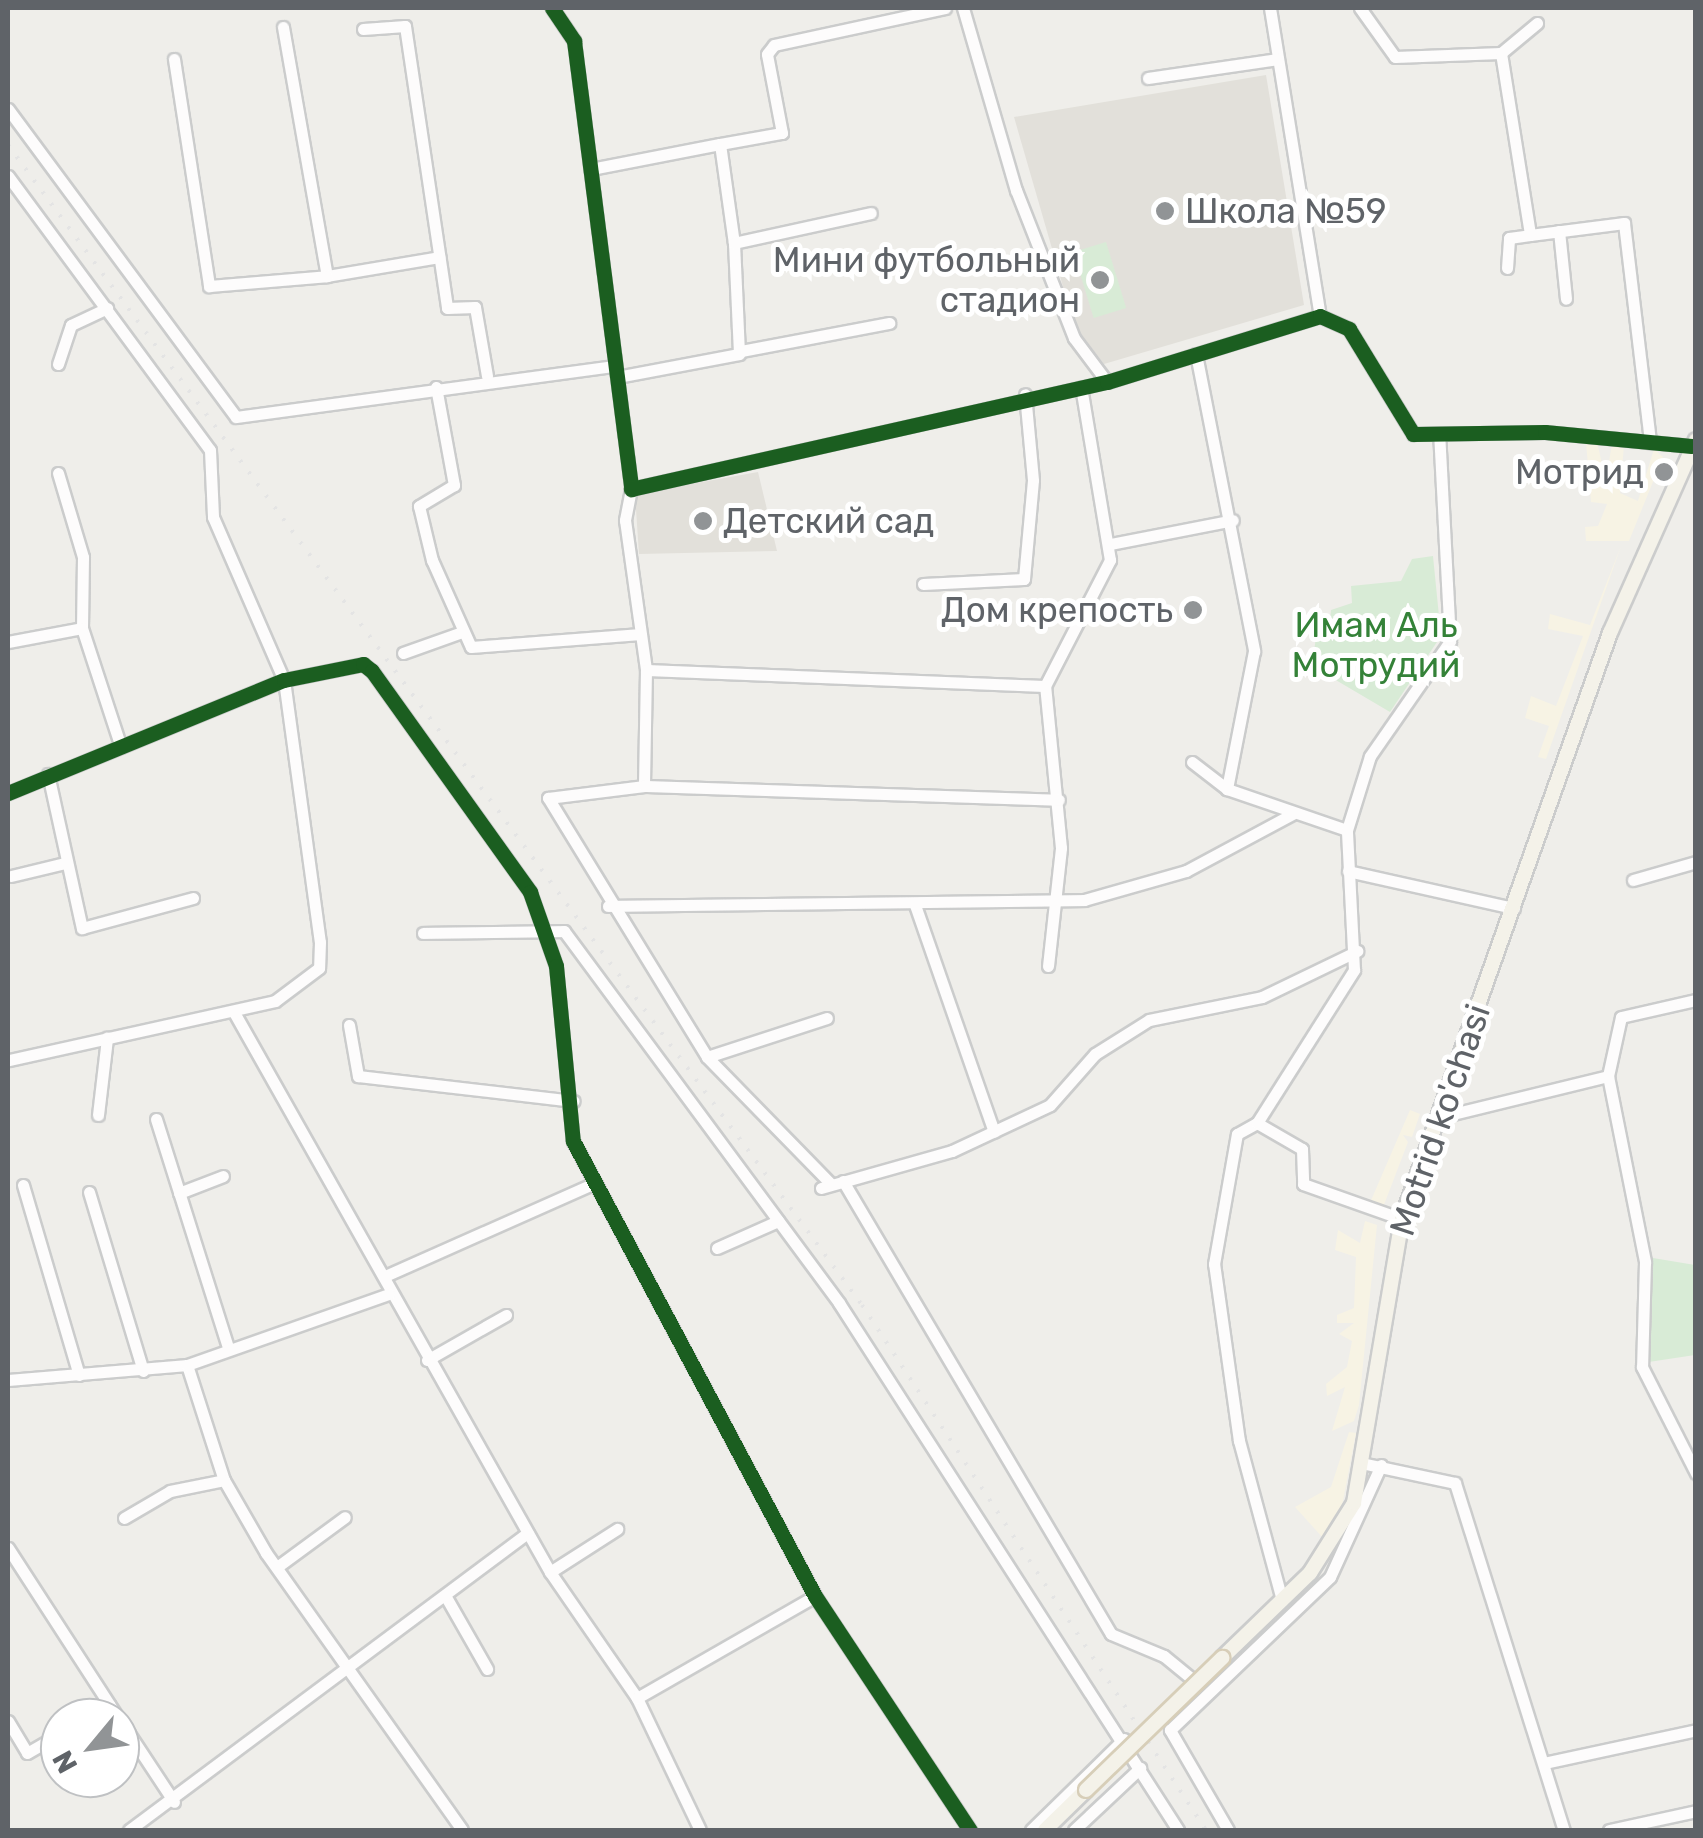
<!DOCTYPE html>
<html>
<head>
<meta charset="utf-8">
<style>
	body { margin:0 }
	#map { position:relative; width:1703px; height:1838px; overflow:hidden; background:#efeeea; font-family:Rubik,sans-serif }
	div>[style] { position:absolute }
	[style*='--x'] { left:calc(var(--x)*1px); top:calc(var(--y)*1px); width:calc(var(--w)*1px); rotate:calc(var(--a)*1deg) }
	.commercial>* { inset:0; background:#f7f3e4 }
	.education>* { inset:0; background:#e2e0da }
	.green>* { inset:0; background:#d8ebd6; transform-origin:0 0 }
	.roads { filter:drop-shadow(2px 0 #cbcccc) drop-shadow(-2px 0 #cbcccc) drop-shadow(0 2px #cbcccc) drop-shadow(0 -2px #cbcccc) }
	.minor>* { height:11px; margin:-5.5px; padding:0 5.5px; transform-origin:5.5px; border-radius:5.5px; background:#fdfcfc }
	.major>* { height:14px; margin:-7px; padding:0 7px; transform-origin:7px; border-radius:7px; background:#f4f2e9 }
	.rail>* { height:4px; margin-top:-2px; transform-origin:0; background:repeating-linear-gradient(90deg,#e4e4e4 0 2.5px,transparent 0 14.5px) }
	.bridges { filter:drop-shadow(2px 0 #d7ceb8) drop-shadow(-2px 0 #d7ceb8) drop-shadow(0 2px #d7ceb8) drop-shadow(0 -2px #d7ceb8) }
	.major-bridge>* { height:14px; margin:-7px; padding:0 7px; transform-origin:7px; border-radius:7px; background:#f4f2e9 }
	.cycleway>* { height:15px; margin:-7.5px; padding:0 7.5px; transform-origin:7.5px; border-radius:7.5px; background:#1b5e20 }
	.dots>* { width:28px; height:28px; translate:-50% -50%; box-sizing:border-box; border:5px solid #fff; border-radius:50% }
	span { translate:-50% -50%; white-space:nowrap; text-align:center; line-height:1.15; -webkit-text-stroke:10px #fff; paint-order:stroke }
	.poi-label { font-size:35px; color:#5f6368 }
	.left { translate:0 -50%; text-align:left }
	.right { translate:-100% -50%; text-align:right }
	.park-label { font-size:35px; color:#348238 }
	.street-label { font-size:35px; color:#5f6368 }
	.frame { position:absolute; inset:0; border:10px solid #5f6368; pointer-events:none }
	.north { position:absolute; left:40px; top:1698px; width:100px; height:100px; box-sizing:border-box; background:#fff; border:2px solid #bfc1c3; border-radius:50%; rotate:241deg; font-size:28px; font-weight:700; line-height:40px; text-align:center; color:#5f6368 }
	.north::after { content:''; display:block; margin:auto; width:35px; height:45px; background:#919496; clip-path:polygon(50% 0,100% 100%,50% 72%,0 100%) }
</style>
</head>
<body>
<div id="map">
	<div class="commercial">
		<div style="clip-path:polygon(1586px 442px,1597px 442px,1606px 481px,1612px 443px,1624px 445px,1620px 493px,1638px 501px,1654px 449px,1663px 457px,1629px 541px,1586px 541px,1585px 527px,1598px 526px,1607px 504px,1591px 502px)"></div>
		<div style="clip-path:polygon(1621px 546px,1546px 759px,1538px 757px,1549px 726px,1525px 718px,1531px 696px,1556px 706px,1583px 636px,1548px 629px,1550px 614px,1590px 625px)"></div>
		<div style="clip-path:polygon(1410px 1110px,1420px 1114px,1412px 1137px,1403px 1135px,1408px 1142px,1382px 1210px,1369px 1205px)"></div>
		<div style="clip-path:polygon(1365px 1221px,1377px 1225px,1359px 1405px,1354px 1421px,1332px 1431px,1345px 1387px,1327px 1396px,1326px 1384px,1347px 1367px,1352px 1341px,1339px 1334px,1354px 1323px,1337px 1323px,1337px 1315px,1354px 1308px,1356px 1257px,1335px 1250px,1338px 1230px,1360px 1243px)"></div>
		<div style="clip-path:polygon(1349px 1432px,1356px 1433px,1342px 1506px,1323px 1538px,1295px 1507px,1331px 1487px)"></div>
	</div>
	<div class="education">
		<div style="clip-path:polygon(1266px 75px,1304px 305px,1104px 364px,1075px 328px,1014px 117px)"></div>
		<div style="clip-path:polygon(758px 472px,777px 551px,639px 554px,635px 494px)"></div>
	</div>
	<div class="green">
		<div style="left:1106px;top:242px;width:69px;height:34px;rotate:73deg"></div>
		<div style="clip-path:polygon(1433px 556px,1441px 636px,1390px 712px,1312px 666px,1316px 637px,1329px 630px,1331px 610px,1352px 603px,1351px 586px,1401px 581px,1412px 559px)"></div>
		<div style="clip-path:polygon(1653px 1258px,1695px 1265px,1695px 1355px,1642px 1363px)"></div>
	</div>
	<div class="roads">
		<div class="minor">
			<div style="--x:552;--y:8;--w:40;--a:56"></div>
			<div style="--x:574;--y:41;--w:452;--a:82.7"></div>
			<div style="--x:631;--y:489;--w:488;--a:-12.7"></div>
			<div style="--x:1107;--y:382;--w:223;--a:-17.2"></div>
			<div style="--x:1320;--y:316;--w:32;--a:24"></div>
			<div style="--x:1349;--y:329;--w:123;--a:58.6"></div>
			<div style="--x:1413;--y:434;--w:132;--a:-0.9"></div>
			<div style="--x:1545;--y:432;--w:147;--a:5.5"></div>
			<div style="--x:963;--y:8;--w:190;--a:73.8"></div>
			<div style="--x:1016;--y:190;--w:159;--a:68.6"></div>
			<div style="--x:1074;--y:338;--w:55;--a:53.1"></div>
			<div style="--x:1270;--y:8;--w:312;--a:80.8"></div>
			<div style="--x:1360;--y:8;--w:60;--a:54.5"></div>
			<div style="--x:1395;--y:57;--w:106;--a:-2.2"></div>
			<div style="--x:1501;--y:53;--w:184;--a:80.9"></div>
			<div style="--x:1530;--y:235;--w:95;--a:-7.3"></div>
			<div style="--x:1624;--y:223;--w:221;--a:83.2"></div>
			<div style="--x:283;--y:27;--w:253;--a:80"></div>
			<div style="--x:327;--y:276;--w:114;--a:-9.6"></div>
			<div style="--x:363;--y:29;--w:42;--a:-4.1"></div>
			<div style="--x:405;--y:26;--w:285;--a:81.5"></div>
			<div style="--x:447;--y:308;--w:28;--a:-2"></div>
			<div style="--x:475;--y:307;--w:70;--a:80.1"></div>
			<div style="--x:1501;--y:53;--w:47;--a:-39.8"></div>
			<div style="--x:174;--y:59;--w:230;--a:81.2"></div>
			<div style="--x:209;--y:286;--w:118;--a:-4.8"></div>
			<div style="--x:1148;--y:78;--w:131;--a:-8.3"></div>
			<div style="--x:8;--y:109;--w:383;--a:53.5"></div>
			<div style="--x:236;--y:417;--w:382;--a:-7.7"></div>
			<div style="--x:720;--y:144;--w:63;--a:-10.1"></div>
			<div style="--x:782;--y:133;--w:80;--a:-100.8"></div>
			<div style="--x:767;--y:54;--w:11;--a:-52"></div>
			<div style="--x:774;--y:45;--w:175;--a:-12.2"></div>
			<div style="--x:591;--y:169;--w:131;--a:-11"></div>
			<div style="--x:720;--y:144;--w:100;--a:82"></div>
			<div style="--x:734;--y:243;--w:111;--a:87.4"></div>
			<div style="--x:739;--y:354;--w:124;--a:169.3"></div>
			<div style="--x:8;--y:176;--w:340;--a:53.6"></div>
			<div style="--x:210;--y:450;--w:67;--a:87.4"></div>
			<div style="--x:213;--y:517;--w:178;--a:66.5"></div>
			<div style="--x:284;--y:680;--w:264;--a:82.2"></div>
			<div style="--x:320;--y:942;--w:26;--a:92"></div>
			<div style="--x:319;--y:968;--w:55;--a:143.1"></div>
			<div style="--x:275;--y:1001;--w:273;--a:167.5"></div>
			<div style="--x:1559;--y:231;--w:68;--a:84.1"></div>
			<div style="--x:734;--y:243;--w:140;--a:-12.4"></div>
			<div style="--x:1507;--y:268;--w:30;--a:-86"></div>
			<div style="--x:1509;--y:238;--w:21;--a:-8"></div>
			<div style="--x:741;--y:351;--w:151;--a:-10.7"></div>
			<div style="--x:1196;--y:354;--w:303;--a:78.9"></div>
			<div style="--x:1254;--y:651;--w:141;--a:101.1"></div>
			<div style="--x:1227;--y:789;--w:127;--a:18.9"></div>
			<div style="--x:58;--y:364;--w:41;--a:-71.6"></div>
			<div style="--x:71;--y:325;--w:40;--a:-25"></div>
			<div style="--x:436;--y:387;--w:100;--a:79.6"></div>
			<div style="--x:454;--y:485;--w:41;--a:149"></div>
			<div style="--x:419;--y:506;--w:56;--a:76.5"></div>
			<div style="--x:432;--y:560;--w:95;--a:65.9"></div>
			<div style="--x:471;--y:647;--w:170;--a:-4.4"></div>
			<div style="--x:58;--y:473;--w:88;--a:73.4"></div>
			<div style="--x:83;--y:557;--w:71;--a:90.8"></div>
			<div style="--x:82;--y:628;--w:125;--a:71.9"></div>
			<div style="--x:631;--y:489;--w:32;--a:101"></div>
			<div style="--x:625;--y:520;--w:151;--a:82"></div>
			<div style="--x:646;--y:670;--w:116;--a:91"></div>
			<div style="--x:1110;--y:544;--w:125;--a:-11"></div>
			<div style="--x:923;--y:584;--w:101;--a:-2.8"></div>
			<div style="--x:1024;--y:579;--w:99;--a:-84.8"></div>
			<div style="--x:1033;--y:480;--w:86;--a:-95.3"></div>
			<div style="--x:8;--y:642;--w:75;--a:-10.7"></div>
			<div style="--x:403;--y:653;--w:63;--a:-19.6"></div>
			<div style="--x:646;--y:670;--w:399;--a:2.3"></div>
			<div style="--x:1192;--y:762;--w:44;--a:37.6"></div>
			<div style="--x:48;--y:774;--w:158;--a:77.6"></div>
			<div style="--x:82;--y:928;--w:115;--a:-15.1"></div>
			<div style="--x:8;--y:793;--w:298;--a:-22.3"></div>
			<div style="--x:284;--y:680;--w:81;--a:-11.4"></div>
			<div style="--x:363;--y:664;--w:11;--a:38"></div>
			<div style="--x:372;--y:671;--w:272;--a:54.4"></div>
			<div style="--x:530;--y:892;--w:78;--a:70.6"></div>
			<div style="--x:556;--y:966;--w:176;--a:84.5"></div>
			<div style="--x:573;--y:1141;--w:515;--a:61.99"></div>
			<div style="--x:815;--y:1596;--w:281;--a:56.5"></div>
			<div style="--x:1348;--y:871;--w:170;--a:12.6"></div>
			<div style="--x:11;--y:876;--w:56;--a:-13.5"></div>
			<div style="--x:1633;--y:880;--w:66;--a:-15.9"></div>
			<div style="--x:915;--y:905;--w:240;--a:70.8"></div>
			<div style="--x:608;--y:906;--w:476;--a:-0.7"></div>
			<div style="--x:1084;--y:900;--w:106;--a:-15.9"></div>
			<div style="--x:1186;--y:871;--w:123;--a:-28.2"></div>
			<div style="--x:423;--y:933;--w:141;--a:-0.8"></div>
			<div style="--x:564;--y:931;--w:463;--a:53.5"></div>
			<div style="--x:839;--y:1303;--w:627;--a:57.25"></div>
			<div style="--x:1048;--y:966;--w:119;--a:-83.7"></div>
			<div style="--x:1061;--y:848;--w:163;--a:-95.6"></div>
			<div style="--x:1045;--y:686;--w:142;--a:-62.7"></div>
			<div style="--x:1110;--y:560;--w:175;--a:-99.5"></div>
			<div style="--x:235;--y:1014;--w:641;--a:60.55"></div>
			<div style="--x:550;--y:1572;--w:153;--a:55.4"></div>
			<div style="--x:637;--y:1698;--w:146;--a:64.5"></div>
			<div style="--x:349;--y:1025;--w:52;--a:80"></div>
			<div style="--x:358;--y:1076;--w:217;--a:6.6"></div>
			<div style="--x:707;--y:1057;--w:126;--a:-18"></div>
			<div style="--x:1608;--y:1076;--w:190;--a:78.7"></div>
			<div style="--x:1645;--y:1262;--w:105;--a:91.6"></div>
			<div style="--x:1642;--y:1367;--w:119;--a:63"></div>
			<div style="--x:98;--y:1115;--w:78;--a:-83.3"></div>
			<div style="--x:1436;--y:1118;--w:177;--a:-13.7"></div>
			<div style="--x:1608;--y:1076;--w:60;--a:-77.6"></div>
			<div style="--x:1621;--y:1017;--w:77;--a:-12.8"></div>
			<div style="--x:156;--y:1119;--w:240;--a:72.5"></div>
			<div style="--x:1257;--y:1123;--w:52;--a:30"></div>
			<div style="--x:1302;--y:1149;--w:35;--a:88"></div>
			<div style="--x:1303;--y:1184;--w:105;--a:19.5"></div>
			<div style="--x:843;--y:1181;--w:526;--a:59.39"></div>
			<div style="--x:1111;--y:1634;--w:57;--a:22.5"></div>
			<div style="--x:1164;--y:1656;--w:43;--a:39.3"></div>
			<div style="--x:830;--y:1183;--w:176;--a:-134.3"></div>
			<div style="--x:707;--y:1057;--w:304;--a:-121.5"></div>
			<div style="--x:548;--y:798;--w:97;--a:-7.1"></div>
			<div style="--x:644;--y:786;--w:415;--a:1.9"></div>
			<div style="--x:23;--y:1185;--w:198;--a:73.6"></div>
			<div style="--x:821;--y:1188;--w:136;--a:-15.8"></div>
			<div style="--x:952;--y:1151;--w:108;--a:-25.1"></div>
			<div style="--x:1050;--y:1105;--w:68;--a:-48.6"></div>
			<div style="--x:1095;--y:1054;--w:64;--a:-32.2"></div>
			<div style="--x:1149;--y:1020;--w:115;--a:-11.5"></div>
			<div style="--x:1262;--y:997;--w:106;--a:-25.8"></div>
			<div style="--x:89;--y:1192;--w:187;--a:73.2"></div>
			<div style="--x:179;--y:1193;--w:47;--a:-21.1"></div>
			<div style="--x:717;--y:1248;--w:67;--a:-23.9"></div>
			<div style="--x:385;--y:1276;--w:230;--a:-23.9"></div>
			<div style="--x:427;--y:1360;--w:91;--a:-29.7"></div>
			<div style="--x:187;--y:1365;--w:121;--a:72.2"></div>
			<div style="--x:224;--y:1480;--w:84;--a:60.1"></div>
			<div style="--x:266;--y:1553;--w:339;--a:54.7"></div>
			<div style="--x:8;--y:1380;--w:180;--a:-4.8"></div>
			<div style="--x:187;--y:1365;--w:214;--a:-19.4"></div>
			<div style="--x:1366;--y:1464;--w:91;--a:12.1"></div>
			<div style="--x:1455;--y:1483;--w:364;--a:72.6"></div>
			<div style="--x:124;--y:1518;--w:53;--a:-30.4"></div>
			<div style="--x:170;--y:1491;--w:55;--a:-11.5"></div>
			<div style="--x:8;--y:1548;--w:202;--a:57.1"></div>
			<div style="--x:277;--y:1567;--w:84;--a:-36.3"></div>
			<div style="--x:550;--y:1572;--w:80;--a:-32.7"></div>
			<div style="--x:446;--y:1597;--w:83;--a:60.3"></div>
			<div style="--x:1282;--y:1600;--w:165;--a:-105.1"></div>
			<div style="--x:1239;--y:1441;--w:179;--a:-98"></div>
			<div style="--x:1214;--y:1264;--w:132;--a:-80"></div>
			<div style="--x:1237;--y:1134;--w:23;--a:-29"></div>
			<div style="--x:1257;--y:1123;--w:181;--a:-57.6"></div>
			<div style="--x:1354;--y:970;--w:140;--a:-92.9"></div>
			<div style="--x:1347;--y:830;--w:77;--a:-72.7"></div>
			<div style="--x:1370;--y:756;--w:140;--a:-55.2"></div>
			<div style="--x:1450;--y:641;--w:207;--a:-93"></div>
			<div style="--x:637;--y:1698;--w:205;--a:-29.8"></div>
			<div style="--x:87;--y:1718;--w:26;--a:-31"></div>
			<div style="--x:120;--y:1720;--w:98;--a:56.6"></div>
			<div style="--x:8;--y:1721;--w:37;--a:59"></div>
			<div style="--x:27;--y:1753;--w:38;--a:-30"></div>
			<div style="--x:1544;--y:1763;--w:156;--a:-12.2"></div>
			<div style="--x:129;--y:1830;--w:497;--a:-36.7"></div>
			<div style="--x:1031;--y:1830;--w:130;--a:-44.4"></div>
			<div style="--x:1074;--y:1830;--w:91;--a:-43.2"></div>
			<div style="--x:1228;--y:1830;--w:116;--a:-120.1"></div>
			<div style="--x:1170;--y:1730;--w:221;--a:-43.7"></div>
			<div style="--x:1330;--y:1577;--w:123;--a:-65.5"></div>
			<div style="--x:1609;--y:1830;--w:89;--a:-12.3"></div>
		</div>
		<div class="major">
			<div style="--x:1222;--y:1658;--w:122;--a:-44"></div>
			<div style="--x:1310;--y:1573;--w:83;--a:-57.8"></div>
			<div style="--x:1354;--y:1503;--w:288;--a:-80.4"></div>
			<div style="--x:1402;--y:1219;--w:622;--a:-70.46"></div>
			<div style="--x:1610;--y:633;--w:211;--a:-66"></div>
			<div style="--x:1045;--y:1830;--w:57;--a:-44.3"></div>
		</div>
	</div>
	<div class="rail">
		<div style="--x:8;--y:145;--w:1440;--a:53.64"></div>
		<div style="--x:862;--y:1305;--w:628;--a:56.77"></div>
	</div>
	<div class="bridges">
		<div class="major-bridge">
			<div style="--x:1086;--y:1790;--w:190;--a:-44.1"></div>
		</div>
	</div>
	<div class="cycleway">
		<div style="--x:552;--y:8;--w:40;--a:56"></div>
		<div style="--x:574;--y:41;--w:452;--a:82.7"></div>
		<div style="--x:631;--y:489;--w:488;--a:-12.7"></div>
		<div style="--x:1107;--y:382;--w:223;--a:-17.2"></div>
		<div style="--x:1320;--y:316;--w:32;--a:24"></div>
		<div style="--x:1349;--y:329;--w:123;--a:58.6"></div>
		<div style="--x:1413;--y:434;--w:132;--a:-0.9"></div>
		<div style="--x:1545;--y:432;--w:147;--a:5.5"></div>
		<div style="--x:8;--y:793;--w:298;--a:-22.3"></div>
		<div style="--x:284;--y:680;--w:81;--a:-11.4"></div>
		<div style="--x:363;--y:664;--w:11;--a:38"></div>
		<div style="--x:372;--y:671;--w:272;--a:54.4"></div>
		<div style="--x:530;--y:892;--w:78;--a:70.6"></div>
		<div style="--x:556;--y:966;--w:176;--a:84.5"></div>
		<div style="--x:573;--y:1141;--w:515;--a:61.99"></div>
		<div style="--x:815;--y:1596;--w:281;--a:56.5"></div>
	</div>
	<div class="dots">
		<div style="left:1165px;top:211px;background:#919496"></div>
		<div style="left:1100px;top:280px;background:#919496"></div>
		<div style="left:1664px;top:472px;background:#919496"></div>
		<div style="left:703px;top:521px;background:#919496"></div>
		<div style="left:1193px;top:610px;background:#919496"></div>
	</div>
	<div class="poi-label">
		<span class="left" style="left:1185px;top:211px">Школа №59</span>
		<span class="right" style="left:1080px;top:280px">Мини футбольный<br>стадион</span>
		<span class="right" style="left:1644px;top:472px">Мотрид</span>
		<span class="left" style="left:723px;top:521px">Детский сад</span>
		<span class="right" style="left:1173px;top:610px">Дом крепость</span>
	</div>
	<div class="park-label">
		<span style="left:1376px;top:645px">Имам Аль<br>Мотрудий</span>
	</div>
	<div class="street-label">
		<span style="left:1440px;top:1120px;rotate:-71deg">Motrid ko'chasi</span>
	</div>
	<div class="frame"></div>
	<div class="north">N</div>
</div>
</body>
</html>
